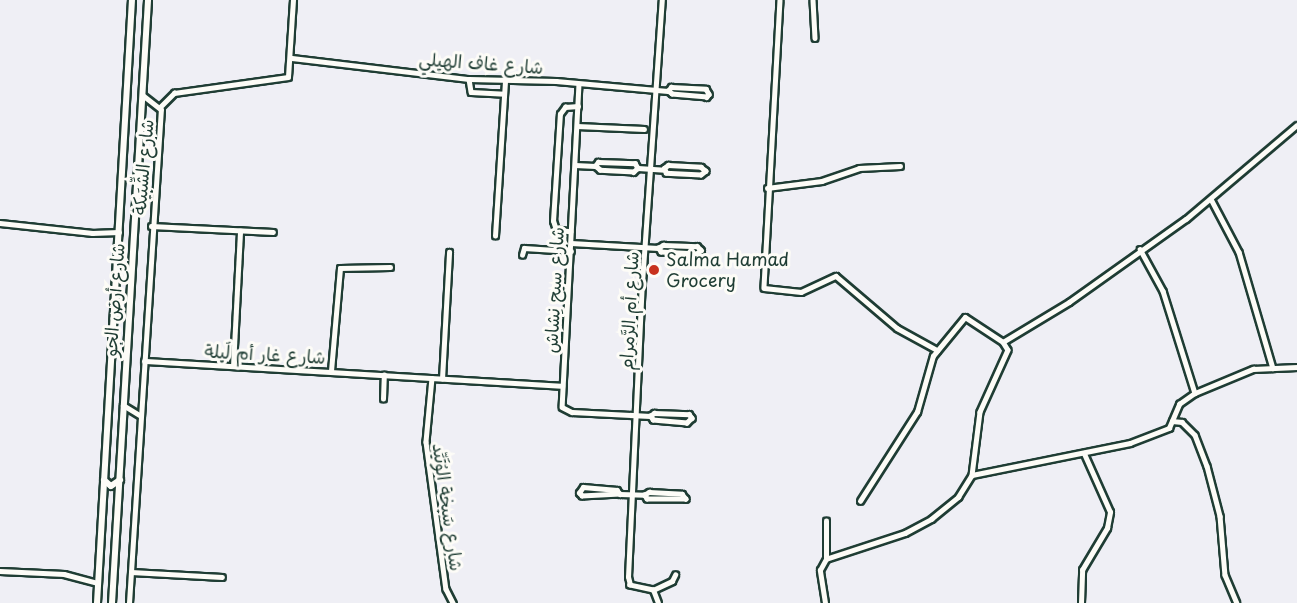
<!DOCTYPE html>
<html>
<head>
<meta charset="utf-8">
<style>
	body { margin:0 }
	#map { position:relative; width:1297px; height:603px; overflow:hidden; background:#efeff5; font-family:"Playpen Sans","Playpen Sans Arabic",sans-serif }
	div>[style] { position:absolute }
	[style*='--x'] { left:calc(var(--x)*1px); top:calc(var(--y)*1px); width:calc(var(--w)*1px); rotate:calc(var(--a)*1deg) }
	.roads { filter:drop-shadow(2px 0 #1f3d34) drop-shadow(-2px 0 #1f3d34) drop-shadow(0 2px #1f3d34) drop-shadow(0 -2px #1f3d34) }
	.minor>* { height:4.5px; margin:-2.25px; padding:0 2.25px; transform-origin:2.25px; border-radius:2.25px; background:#fdfcf7 }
	.secondary>* { height:6px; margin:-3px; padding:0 3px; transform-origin:3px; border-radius:3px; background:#fdfcf7 }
	.dots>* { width:16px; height:16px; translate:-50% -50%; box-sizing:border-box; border:3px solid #fdfcf7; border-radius:50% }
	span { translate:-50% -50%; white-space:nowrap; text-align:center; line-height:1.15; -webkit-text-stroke:6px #fdfcf7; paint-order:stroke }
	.street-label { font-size:18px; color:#1f3d34 }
	.poi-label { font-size:18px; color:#1f3d34 }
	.left { translate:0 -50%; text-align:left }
</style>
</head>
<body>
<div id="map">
	<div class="roads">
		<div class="minor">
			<div style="--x:780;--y:0;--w:288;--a:93.2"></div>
			<div style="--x:764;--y:288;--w:37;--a:6"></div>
			<div style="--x:801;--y:292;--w:38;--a:-25"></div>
			<div style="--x:836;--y:276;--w:80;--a:40.4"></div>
			<div style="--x:897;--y:328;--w:46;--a:28.8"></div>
			<div style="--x:813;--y:0;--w:38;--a:87"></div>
			<div style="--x:292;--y:58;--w:178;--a:6.8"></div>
			<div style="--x:469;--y:79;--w:87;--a:1.3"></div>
			<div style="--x:556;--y:81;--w:112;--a:5.1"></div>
			<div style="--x:469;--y:79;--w:13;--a:81"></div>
			<div style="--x:471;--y:92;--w:33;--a:3"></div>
			<div style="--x:579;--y:84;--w:323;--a:93"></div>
			<div style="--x:562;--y:407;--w:11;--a:27"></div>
			<div style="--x:572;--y:412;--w:78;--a:2.9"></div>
			<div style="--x:671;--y:87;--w:35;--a:3"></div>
			<div style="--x:706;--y:89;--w:6;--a:59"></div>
			<div style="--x:709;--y:94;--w:4;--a:124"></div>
			<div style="--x:707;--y:97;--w:35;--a:-175"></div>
			<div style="--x:672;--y:94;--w:5;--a:-143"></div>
			<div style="--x:668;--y:91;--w:5;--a:-53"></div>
			<div style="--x:160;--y:107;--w:20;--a:-45"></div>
			<div style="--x:174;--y:93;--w:115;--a:-8"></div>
			<div style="--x:288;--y:77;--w:77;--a:-86.3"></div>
			<div style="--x:577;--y:126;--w:67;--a:2.6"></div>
			<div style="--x:598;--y:162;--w:37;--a:2"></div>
			<div style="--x:635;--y:163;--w:6;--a:59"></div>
			<div style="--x:638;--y:168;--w:6;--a:135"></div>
			<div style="--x:634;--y:172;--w:34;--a:-177"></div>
			<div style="--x:600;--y:170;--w:6;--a:-141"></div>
			<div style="--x:595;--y:166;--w:5;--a:-53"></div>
			<div style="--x:575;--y:165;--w:20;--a:3"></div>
			<div style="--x:668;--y:165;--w:33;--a:3"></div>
			<div style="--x:701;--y:167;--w:6;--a:39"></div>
			<div style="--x:706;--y:171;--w:6;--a:141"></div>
			<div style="--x:701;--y:175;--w:35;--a:-177"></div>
			<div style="--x:666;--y:173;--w:5;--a:-112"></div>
			<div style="--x:664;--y:168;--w:5;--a:-37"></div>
			<div style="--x:638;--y:168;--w:26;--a:4"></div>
			<div style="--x:767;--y:188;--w:55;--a:-7.3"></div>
			<div style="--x:822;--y:181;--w:39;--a:-19"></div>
			<div style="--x:859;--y:168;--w:41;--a:-2.8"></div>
			<div style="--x:1211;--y:199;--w:60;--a:62.2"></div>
			<div style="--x:1239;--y:252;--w:121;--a:73.7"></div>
			<div style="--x:0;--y:223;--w:93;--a:6.2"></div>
			<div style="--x:92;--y:233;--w:27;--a:-2"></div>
			<div style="--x:151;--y:226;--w:122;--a:2.8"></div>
			<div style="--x:571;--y:232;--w:15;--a:-172"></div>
			<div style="--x:556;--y:230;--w:9;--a:-108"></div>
			<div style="--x:553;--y:221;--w:107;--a:-86.3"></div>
			<div style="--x:560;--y:114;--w:9;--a:-54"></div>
			<div style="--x:565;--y:107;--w:13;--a:-4"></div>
			<div style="--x:495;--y:236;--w:156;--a:-86.3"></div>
			<div style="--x:571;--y:243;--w:87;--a:3.3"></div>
			<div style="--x:663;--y:245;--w:34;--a:2"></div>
			<div style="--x:697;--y:246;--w:6;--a:45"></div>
			<div style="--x:701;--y:250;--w:6;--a:135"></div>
			<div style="--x:697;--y:254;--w:36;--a:-177"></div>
			<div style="--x:661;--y:252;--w:5;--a:-127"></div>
			<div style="--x:658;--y:248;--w:6;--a:-31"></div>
			<div style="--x:1140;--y:249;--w:48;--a:61.3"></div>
			<div style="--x:1163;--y:291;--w:107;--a:72.6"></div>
			<div style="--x:522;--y:255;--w:7;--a:-74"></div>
			<div style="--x:524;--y:248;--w:47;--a:3.7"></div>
			<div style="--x:1003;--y:342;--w:77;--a:-31.2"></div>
			<div style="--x:1069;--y:302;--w:143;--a:-35.4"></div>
			<div style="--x:1186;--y:219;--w:145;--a:-40.3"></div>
			<div style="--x:144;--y:361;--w:419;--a:3.4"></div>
			<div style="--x:233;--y:366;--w:135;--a:-87"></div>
			<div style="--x:331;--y:371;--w:103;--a:-85"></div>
			<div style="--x:340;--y:268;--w:50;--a:-1.1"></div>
			<div style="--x:432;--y:378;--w:64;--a:95.4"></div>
			<div style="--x:426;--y:442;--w:148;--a:82.3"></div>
			<div style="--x:446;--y:589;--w:16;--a:63"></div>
			<div style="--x:442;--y:379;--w:127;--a:-86.8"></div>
			<div style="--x:383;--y:399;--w:24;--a:-88"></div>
			<div style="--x:123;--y:405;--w:21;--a:31"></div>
			<div style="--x:654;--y:413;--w:35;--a:2"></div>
			<div style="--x:689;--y:414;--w:5;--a:53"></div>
			<div style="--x:692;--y:418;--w:7;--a:135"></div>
			<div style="--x:687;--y:423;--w:34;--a:-175"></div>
			<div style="--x:653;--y:420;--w:5;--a:-127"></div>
			<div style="--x:650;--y:416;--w:5;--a:-37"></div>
			<div style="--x:1172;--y:421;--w:10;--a:6"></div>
			<div style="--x:1182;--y:422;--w:18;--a:45"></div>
			<div style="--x:1195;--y:435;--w:33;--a:69"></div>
			<div style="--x:1207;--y:466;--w:52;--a:75.4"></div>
			<div style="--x:1220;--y:516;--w:59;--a:85.2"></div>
			<div style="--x:1225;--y:575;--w:30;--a:67"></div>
			<div style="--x:583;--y:487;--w:34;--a:5"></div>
			<div style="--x:617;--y:490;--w:5;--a:53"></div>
			<div style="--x:620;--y:494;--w:38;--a:177"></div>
			<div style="--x:582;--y:496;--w:4;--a:-135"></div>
			<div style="--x:579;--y:493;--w:7;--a:-56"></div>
			<div style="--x:649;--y:492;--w:33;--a:3"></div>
			<div style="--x:682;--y:494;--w:6;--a:51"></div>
			<div style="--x:686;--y:499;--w:39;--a:180"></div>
			<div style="--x:647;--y:499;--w:5;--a:-127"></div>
			<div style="--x:644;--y:495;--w:6;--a:-31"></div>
			<div style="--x:620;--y:494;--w:24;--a:2"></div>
			<div style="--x:860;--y:501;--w:106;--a:-57.4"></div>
			<div style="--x:917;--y:412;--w:58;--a:-74.1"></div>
			<div style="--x:933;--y:356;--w:50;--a:-50.6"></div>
			<div style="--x:965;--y:317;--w:45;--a:33.3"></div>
			<div style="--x:1003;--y:342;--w:9;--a:58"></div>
			<div style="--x:1008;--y:350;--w:68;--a:114.3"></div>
			<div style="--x:980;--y:412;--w:64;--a:97.2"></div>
			<div style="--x:826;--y:559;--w:83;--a:-18.2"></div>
			<div style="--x:905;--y:533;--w:30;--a:-28"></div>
			<div style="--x:931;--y:519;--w:35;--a:-39"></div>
			<div style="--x:958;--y:497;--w:26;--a:-58"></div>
			<div style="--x:972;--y:475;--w:161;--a:-11.4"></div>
			<div style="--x:1130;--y:443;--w:42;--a:-21"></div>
			<div style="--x:1169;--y:428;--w:26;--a:-67"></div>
			<div style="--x:1179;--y:404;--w:19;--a:-35"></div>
			<div style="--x:1195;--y:393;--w:63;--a:-22.5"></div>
			<div style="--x:1253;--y:369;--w:44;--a:-2.6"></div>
			<div style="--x:0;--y:571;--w:64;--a:2.7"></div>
			<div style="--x:64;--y:574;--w:35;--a:15"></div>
			<div style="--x:131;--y:572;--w:91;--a:3.1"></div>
			<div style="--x:653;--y:590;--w:21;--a:-25"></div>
			<div style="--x:672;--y:581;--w:7;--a:-63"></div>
			<div style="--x:129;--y:603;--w:494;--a:-86.3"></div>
			<div style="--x:161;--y:110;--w:23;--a:-142"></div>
			<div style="--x:658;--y:603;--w:14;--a:-111"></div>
			<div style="--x:653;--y:590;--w:24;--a:-168"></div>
			<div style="--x:630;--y:585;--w:8;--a:-104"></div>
			<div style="--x:628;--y:577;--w:294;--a:-87.3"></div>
			<div style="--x:642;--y:283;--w:284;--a:-86"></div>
			<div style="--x:825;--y:603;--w:33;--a:-99"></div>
			<div style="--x:820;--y:570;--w:13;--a:-61"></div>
			<div style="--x:826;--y:559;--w:38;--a:-90"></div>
			<div style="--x:1081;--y:603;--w:33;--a:-88"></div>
			<div style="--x:1082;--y:570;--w:49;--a:-59.2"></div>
			<div style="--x:1107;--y:528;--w:16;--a:-79"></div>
			<div style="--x:1110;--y:512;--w:64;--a:-114.1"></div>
		</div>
		<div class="secondary">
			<div style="--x:104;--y:480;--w:9;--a:41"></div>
			<div style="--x:111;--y:486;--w:11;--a:-34"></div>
			<div style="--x:97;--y:603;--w:604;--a:-86.68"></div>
			<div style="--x:112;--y:603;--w:604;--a:-86.58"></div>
		</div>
	</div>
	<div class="dots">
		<div style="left:654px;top:270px;background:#c8321e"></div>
	</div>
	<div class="street-label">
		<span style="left:481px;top:63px;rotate:4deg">شارع غاف الهيلي</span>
		<span style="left:143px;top:167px;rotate:-85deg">شارع الشِّبَيكة</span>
		<span style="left:554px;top:290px;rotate:-87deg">شارع سيح نِشاش</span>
		<span style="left:114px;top:300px;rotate:-86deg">شارع أرض الجو</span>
		<span style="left:629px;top:311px;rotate:-87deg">شارع أم الرَّمرام</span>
		<span style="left:265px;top:354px;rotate:3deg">شارع غار أم لَيلة</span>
		<span style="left:448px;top:507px;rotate:82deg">شارع سَبخة الوُتَيِّد</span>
	</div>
	<div class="poi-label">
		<span class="left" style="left:666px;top:270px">Salma Hamad<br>Grocery</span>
	</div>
</div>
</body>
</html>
